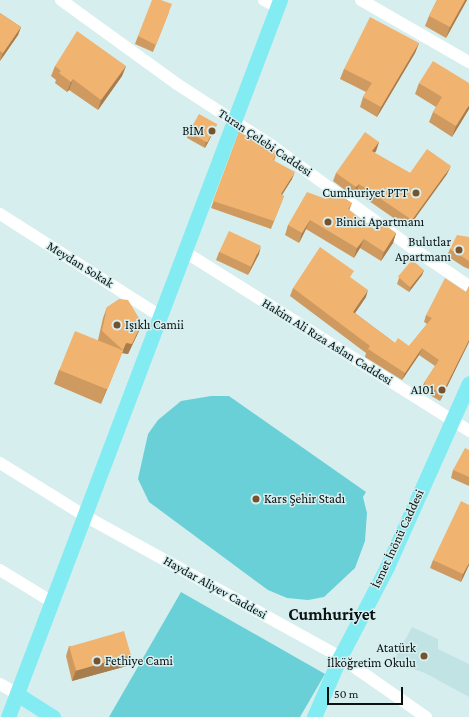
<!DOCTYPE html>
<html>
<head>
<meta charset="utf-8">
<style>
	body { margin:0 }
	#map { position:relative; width:469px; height:717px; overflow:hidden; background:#d7eeef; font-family:"Crimson Pro",serif }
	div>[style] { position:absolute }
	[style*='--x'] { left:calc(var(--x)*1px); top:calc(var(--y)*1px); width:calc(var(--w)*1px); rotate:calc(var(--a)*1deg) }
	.built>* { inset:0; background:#c2e3e4 }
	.green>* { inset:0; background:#69d0d7 }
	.minor>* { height:12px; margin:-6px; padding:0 6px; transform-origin:6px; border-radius:6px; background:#fff }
	.major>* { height:15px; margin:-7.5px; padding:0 7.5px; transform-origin:7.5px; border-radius:7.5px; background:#83ecf2 }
	.wall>* { inset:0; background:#ce9a60 }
	.shaded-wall>* { inset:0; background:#a87d4e }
	.building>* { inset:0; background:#f0b370; transform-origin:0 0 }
	.dots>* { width:11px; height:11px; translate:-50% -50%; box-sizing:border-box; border:2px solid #d7eeef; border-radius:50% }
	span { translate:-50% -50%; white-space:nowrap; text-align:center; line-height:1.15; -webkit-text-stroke:3px #d7eeef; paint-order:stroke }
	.poi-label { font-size:13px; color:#091111 }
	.right { translate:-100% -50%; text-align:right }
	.left { translate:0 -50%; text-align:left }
	.street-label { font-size:13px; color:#091111 }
	.district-label { font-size:17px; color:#091111; font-weight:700 }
	.scale { position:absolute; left:327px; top:687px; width:76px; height:18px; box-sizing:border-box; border:2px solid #091111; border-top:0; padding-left:5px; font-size:12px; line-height:14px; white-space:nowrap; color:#091111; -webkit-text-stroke:3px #d7eeef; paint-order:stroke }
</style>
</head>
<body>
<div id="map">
	<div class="built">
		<div style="clip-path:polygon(412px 627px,438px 639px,438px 649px,469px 664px,469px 697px,425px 673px,393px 662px)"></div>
	</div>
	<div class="green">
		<div style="clip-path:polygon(211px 396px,229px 396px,366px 492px,363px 497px,367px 513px,365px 541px,355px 568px,324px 597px,308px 600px,287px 598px,268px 590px,149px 502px,138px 479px,148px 434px,158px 420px,181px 401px)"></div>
		<div style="clip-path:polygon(181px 592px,325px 674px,300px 717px,109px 717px)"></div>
	</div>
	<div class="minor">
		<div style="--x:61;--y:0;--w:143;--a:35.9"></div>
		<div style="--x:177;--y:84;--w:112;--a:33"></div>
		<div style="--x:271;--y:145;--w:178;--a:36.1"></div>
		<div style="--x:415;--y:250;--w:65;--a:33.7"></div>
		<div style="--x:264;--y:0;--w:15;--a:28"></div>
		<div style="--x:361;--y:0;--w:125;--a:29.9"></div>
		<div style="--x:0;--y:214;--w:190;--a:32.5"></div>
		<div style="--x:185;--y:252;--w:336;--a:32.2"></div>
		<div style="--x:0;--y:463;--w:100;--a:31.9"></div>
		<div style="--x:85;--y:516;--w:291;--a:28.9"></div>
		<div style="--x:340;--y:657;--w:105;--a:34.9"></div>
		<div style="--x:0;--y:570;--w:61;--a:31.6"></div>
		<div style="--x:0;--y:684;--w:20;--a:30"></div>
	</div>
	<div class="major">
		<div style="--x:17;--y:694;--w:43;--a:32.6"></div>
		<div style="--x:8;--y:717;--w:767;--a:-69.23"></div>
		<div style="--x:314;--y:717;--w:65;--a:-66.6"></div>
		<div style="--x:340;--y:657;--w:102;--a:-62.4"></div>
		<div style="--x:387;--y:567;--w:201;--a:-66"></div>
	</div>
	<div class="wall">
		<div style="clip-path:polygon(437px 0,467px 0,446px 38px,425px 26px,429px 16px)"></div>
		<div style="clip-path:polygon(169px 12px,153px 52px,135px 44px,138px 36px)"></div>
		<div style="clip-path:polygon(0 13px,21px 27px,18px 35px,0 61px)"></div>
		<div style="clip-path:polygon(419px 43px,415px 53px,377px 117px,360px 107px,363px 97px,366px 92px,340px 79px,344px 69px)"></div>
		<div style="clip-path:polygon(55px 66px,126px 66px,122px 76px,98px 110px,69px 90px,67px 92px,55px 83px,56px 80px,51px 76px)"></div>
		<div style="clip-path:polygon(419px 83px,469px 109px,452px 137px,429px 122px,433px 112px,436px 107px,415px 94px)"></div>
		<div style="clip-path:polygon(215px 129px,205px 148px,187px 138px,189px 132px)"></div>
		<div style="clip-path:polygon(239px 132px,277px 152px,274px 161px,292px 179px,282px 195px,284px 196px,271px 229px,211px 208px)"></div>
		<div style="clip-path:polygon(379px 142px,376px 151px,374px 153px,410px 173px,447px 174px,408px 228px,356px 192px,353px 196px,333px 181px,336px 173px)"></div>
		<div style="clip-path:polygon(352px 203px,349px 211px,376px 231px,396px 233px,393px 243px,381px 261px,360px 248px,354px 258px,306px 229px,299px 243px,285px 235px,288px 225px)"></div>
		<div style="clip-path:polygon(469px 237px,469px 269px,464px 267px,447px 256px,450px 249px)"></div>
		<div style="clip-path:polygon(219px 252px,259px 254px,248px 275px,216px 260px)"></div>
		<div style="clip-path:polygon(424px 270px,422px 275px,409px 292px,397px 284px,399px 278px)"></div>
		<div style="clip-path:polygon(469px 286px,469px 342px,440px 401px,421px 390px,424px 383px,435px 366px,419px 355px,402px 380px,365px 357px,366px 353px,290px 296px,293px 288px,366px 297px,355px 313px,395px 343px,409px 346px,427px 324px,424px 322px,426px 315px,466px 292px)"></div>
		<div style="clip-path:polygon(107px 307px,142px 323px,138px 333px,128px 354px,122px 353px,101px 404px,54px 384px,59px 370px,98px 340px,103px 318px)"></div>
		<div style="clip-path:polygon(469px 450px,469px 486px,451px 478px,453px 470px)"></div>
		<div style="clip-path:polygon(433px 560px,469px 565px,461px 582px,430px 568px)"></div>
		<div style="clip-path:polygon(69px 646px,131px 655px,127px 666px,72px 681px,66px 656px)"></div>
	</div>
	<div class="shaded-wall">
		<div style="clip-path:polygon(465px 0,467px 0,446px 38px,450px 27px)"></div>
		<div style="clip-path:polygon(21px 27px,18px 35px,0 61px,3px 53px)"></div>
		<div style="clip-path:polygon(419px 43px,415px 53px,377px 117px,381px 107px)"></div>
		<div style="clip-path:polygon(126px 66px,122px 76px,98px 110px,101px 100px)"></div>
		<div style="clip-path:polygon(73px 79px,69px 90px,67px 92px,71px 82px)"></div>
		<div style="clip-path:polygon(469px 105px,469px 109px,452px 137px,456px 126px)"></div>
		<div style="clip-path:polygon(217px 124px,215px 129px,205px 148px,206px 142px)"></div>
		<div style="clip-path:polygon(379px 142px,376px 151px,369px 160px,372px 151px)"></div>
		<div style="clip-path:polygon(451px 166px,447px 174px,408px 228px,412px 220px)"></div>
		<div style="clip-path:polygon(295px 172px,292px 179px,278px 201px,281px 194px)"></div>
		<div style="clip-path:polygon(359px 184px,356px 192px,353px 196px,356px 187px)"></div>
		<div style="clip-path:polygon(310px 220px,306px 229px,299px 243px,302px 233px)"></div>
		<div style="clip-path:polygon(396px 233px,393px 243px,381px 261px,384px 252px)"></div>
		<div style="clip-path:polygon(364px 239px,360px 248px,354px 258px,357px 248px)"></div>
		<div style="clip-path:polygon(261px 246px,259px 254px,248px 275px,251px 267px)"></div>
		<div style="clip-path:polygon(424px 270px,422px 275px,409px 292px,411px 287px)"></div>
		<div style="clip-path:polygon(368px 290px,366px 297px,351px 319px,353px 312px)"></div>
		<div style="clip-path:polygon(142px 323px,138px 333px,128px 354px,122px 353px,119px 360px,126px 343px)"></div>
		<div style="clip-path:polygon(469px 340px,469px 342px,440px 401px,442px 394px)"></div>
		<div style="clip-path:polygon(422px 348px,419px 355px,402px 380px,405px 373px)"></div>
		<div style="clip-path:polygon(123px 350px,117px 364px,101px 404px,106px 390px)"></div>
		<div style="clip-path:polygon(469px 563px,469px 565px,461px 582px,463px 574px)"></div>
		<div style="clip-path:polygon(131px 655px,127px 666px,72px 681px,76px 670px)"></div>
	</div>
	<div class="building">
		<div style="clip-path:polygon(152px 0,161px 0,172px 4px,156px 45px,138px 36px)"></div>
		<div style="clip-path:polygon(437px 0,465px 0,450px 27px,429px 16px)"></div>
		<div style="clip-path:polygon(0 13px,21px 27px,3px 53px,0 51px)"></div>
		<div style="clip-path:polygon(370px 17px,419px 43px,381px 107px,363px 97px,372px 83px,344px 69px)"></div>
		<div style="clip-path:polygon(77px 31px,126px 66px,101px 100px,73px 79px,71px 82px,59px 73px,61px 71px,55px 66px)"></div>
		<div style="clip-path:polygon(433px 61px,469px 83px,469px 105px,456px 126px,433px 112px,442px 97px,419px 83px)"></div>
		<div style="left:199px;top:114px;width:21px;height:21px;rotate:29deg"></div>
		<div style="clip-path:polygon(239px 132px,277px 152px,273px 160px,295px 172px,281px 194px,284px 196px,274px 221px,213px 201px)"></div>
		<div style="clip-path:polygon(365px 132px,379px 142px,372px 151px,410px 173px,427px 149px,451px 166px,412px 220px,359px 184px,356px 187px,336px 173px)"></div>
		<div style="clip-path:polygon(333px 190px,352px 203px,348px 209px,376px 231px,381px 222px,396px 233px,384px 252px,364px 239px,357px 248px,310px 220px,302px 233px,288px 225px,307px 192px,326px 199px)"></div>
		<div style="left:229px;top:231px;width:35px;height:23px;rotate:25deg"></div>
		<div style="clip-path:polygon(457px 235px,469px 237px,469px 261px,450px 249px)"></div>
		<div style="clip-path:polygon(320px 247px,354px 271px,350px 277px,368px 290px,353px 312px,395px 343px,398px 338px,409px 346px,432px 318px,426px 315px,445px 278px,466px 292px,469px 286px,469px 340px,442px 394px,424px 383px,439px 360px,422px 348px,405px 373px,368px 349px,370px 346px,293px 288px)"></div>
		<div style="left:412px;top:260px;width:16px;height:22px;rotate:40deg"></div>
		<div style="clip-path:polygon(119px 299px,128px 300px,142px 323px,132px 344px,126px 343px,123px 350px,102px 331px,107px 307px)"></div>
		<div style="left:75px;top:331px;width:52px;height:42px;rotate:22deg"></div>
		<div style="clip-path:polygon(465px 448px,469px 450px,469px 477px,453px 470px)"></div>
		<div style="clip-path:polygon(461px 501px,469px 505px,469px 563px,463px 574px,433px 560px)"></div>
		<div style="left:124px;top:631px;width:25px;height:57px;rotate:74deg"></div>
	</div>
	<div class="dots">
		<div style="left:212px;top:131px;background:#76532c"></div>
		<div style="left:416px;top:193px;background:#76532c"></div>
		<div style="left:328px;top:222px;background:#76532c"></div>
		<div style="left:459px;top:250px;background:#76532c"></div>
		<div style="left:117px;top:325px;background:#76532c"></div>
		<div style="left:442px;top:390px;background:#76532c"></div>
		<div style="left:256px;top:499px;background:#76532c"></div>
		<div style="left:424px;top:656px;background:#76532c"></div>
		<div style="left:97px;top:661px;background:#76532c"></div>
	</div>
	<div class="poi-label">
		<span class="right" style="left:204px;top:131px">BİM</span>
		<span class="right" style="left:408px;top:193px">Cumhuriyet PTT</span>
		<span class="left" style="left:336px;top:222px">Binici Apartmanı</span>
		<span class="right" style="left:451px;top:250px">Bulutlar<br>Apartmanı</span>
		<span class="left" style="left:125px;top:325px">Işıklı Camii</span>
		<span class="right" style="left:434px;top:390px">A101</span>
		<span class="left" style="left:264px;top:499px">Kars Şehir Stadı</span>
		<span class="right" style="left:416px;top:656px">Atatürk<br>İlköğretim Okulu</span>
		<span class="left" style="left:105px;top:661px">Fethiye Cami</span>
	</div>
	<div class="street-label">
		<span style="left:265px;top:143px;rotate:34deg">Turan Çelebi Caddesi</span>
		<span style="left:80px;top:265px;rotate:32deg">Meydan Sokak</span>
		<span style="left:327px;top:342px;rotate:32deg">Hakim Ali Rıza Aslan Caddesi</span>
		<span style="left:398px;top:539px;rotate:-65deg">İsmet İnönü Caddesi</span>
		<span style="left:215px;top:588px;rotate:29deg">Haydar Aliyev Caddesi</span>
	</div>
	<div class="district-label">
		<span style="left:332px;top:615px">Cumhuriyet</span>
	</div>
	<div class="scale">50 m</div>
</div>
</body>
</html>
